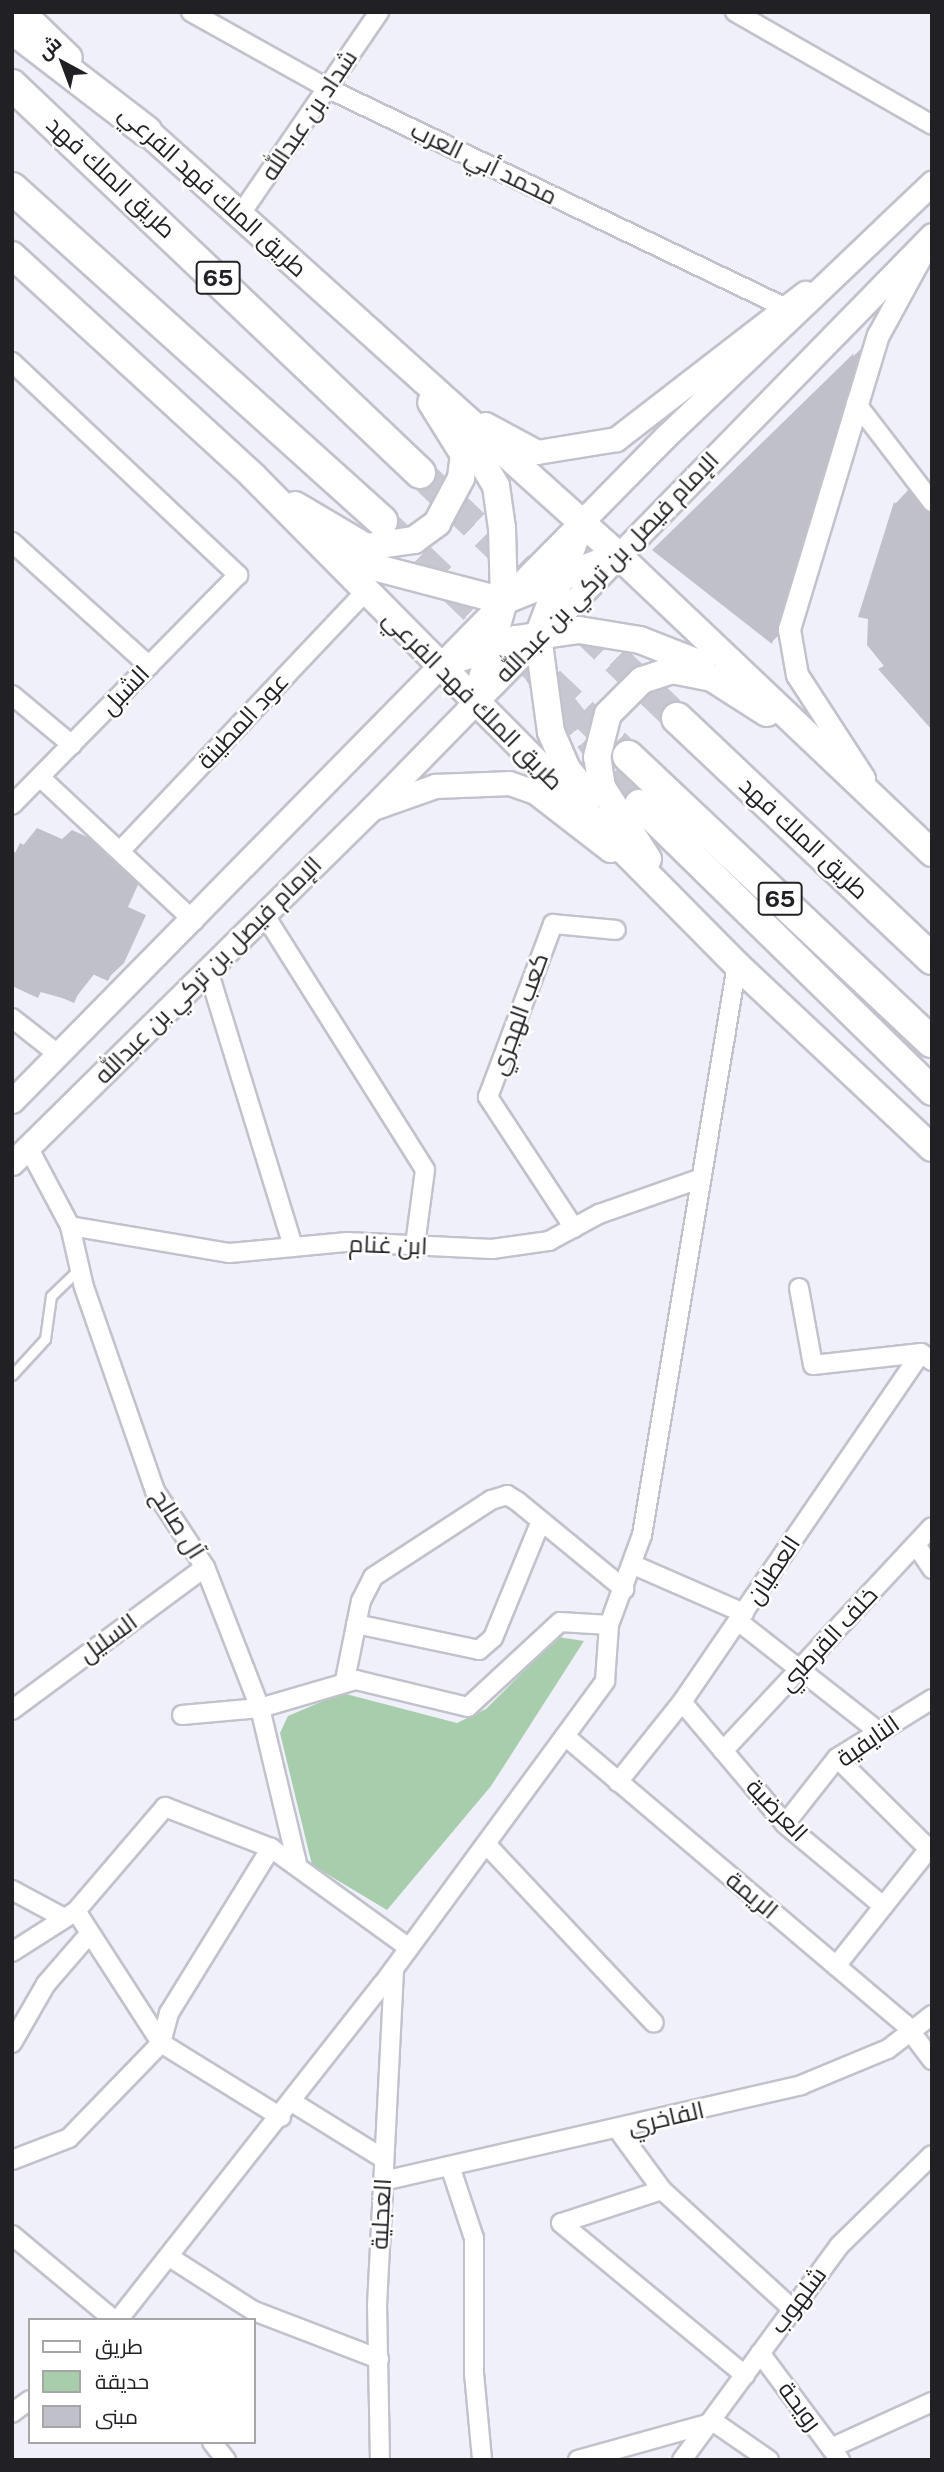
<!DOCTYPE html>
<html>
<head>
<meta charset="utf-8">
<style>
	body { margin:0 }
	#map { position:relative; width:944px; height:2472px; overflow:hidden; background:#eff0fa; font-family:"Public Sans",Cairo,sans-serif }
	div>[style] { position:absolute }
	[style*='--x'] { left:calc(var(--x)*1px); top:calc(var(--y)*1px); width:calc(var(--w)*1px); rotate:calc(var(--a)*1deg) }
	.green>* { inset:0; background:#a7cdac }
	.shadow>* { inset:0; background:#0003 }
	.building>* { inset:0; background:#c0c0ca }
	.trunk-tunnel>* { height:28px; margin-top:-14px; transform-origin:0; background:repeating-linear-gradient(90deg,#c6c7cf 0 28px,transparent 0 42px) }
	.motorway-tunnel>* { height:30px; margin-top:-15px; transform-origin:0; background:repeating-linear-gradient(90deg,#c6c7cf 0 30px,transparent 0 45px) }
	.roads { filter:drop-shadow(2px 0 #c1c2cc) drop-shadow(-2px 0 #c1c2cc) drop-shadow(0 2px #c1c2cc) drop-shadow(0 -2px #c1c2cc) }
	.service>* { height:9px; margin:-4.5px; padding:0 4.5px; transform-origin:4.5px; border-radius:4.5px; background:#fff }
	.minor>* { height:18px; margin:-9px; padding:0 9px; transform-origin:9px; border-radius:9px; background:#fff }
	.tertiary>* { height:21px; margin:-10.5px; padding:0 10.5px; transform-origin:10.5px; border-radius:10.5px; background:#fff }
	.secondary>* { height:23px; margin:-11.5px; padding:0 11.5px; transform-origin:11.5px; border-radius:11.5px; background:#fff }
	.primary>* { height:26px; margin:-13px; padding:0 13px; transform-origin:13px; border-radius:13px; background:#fff }
	.trunk>* { height:28px; margin:-14px; padding:0 14px; transform-origin:14px; border-radius:14px; background:#fff }
	.motorway>* { height:30px; margin:-15px; padding:0 15px; transform-origin:15px; border-radius:15px; background:#fff }
	span { translate:-50% -50%; white-space:nowrap; text-align:center; line-height:1.15; -webkit-text-stroke:5px #fff; paint-order:stroke }
	.shield-label span { padding:2px 5px; background:#fff; border:2px solid; border-radius:5px; -webkit-text-stroke-width:0 }
	.shield-label { font-size:23px; color:#212125; font-weight:700 }
	.street-label { font-size:24px; color:#212125 }
	.frame { position:absolute; inset:0; border:14px solid #212125; pointer-events:none }
	.legend { position:absolute; left:28px; top:2318px; width:228px; height:126px; box-sizing:border-box; background:#fff; border:2px solid #a6a6a8; margin:0; padding:9px 12px; list-style:none; font-size:21px; color:#212125 }
	.legend li { display:flex; align-items:center; gap:14px; height:35px }
	.legend b { width:35px; border:2px solid #a6a6a8 }
	.north { position:absolute; left:28px; top:28px; width:70px; height:70px; -webkit-text-stroke:5px #fff; paint-order:stroke; rotate:319deg; font-size:19px; font-weight:700; line-height:28px; text-align:center; color:#212125 }
	.north::after { content:''; display:block; margin:auto; width:24px; height:32px; background:#212125; clip-path:polygon(50% 0,100% 100%,50% 72%,0 100%) }
</style>
</head>
<body>
<div id="map">
	<div class="green">
		<div style="clip-path:polygon(558px 1637px,584px 1641px,491px 1786px,387px 1910px,312px 1865px,280px 1733px,288px 1716px,342px 1693px,457px 1723px,486px 1709px)"></div>
	</div>
	<div class="shadow">
		<div style="clip-path:polygon(868px 342px,788px 626px,772px 642px,655px 549px)"></div>
		<div style="clip-path:polygon(911px 487px,932px 508px,932px 723px,881px 669px,885px 665px,870px 618px,860px 616px,896px 503px)"></div>
		<div style="clip-path:polygon(37px 828px,62px 839px,72px 830px,120px 852px,115px 864px,142px 876px,128px 907px,146px 915px,124px 963px,107px 979px,95px 973px,73px 1001px,12px 984px,12px 851px,17px 853px)"></div>
	</div>
	<div class="building">
		<div style="clip-path:polygon(854px 353px,776px 625px,772px 644px,652px 550px)"></div>
		<div style="clip-path:polygon(894px 502px,932px 538px,932px 730px,878px 669px,884px 666px,867px 645px,868px 619px,858px 617px)"></div>
		<div style="clip-path:polygon(20px 843px,48px 856px,54px 845px,105px 869px,99px 880px,127px 893px,113px 923px,131px 932px,108px 981px,88px 972px,74px 1003px,42px 989px,38px 998px,12px 986px,12px 859px)"></div>
	</div>
	<div class="trunk-tunnel">
		<div style="--x:537;--y:672;--w:167;--a:52.3"></div>
	</div>
	<div class="motorway-tunnel">
		<div style="--x:420;--y:473;--w:355;--a:43.6"></div>
		<div style="--x:387;--y:526;--w:333;--a:43.7"></div>
	</div>
	<div class="roads">
		<div class="service">
			<div style="--x:12;--y:1375;--w:49;--a:-47.5"></div>
			<div style="--x:45;--y:1339;--w:43;--a:-82.1"></div>
			<div style="--x:51;--y:1296;--w:40;--a:-44"></div>
		</div>
		<div class="minor">
			<div style="--x:191;--y:12;--w:156;--a:29.2"></div>
			<div style="--x:327;--y:88;--w:505;--a:25.6"></div>
			<div style="--x:735;--y:12;--w:227;--a:29.8"></div>
			<div style="--x:238;--y:218;--w:250;--a:-55.6"></div>
			<div style="--x:12;--y:362;--w:311;--a:43.3"></div>
			<div style="--x:238;--y:575;--w:322;--a:134.5"></div>
			<div style="--x:856;--y:403;--w:125;--a:52.5"></div>
			<div style="--x:12;--y:542;--w:185;--a:42.1"></div>
			<div style="--x:12;--y:695;--w:78;--a:39.8"></div>
			<div style="--x:40;--y:777;--w:211;--a:43.1"></div>
			<div style="--x:121;--y:850;--w:355;--a:-46.6"></div>
			<div style="--x:264;--y:914;--w:302;--a:57.8"></div>
			<div style="--x:425;--y:1170;--w:76;--a:97.6"></div>
			<div style="--x:208;--y:970;--w:290;--a:72.9"></div>
			<div style="--x:12;--y:1018;--w:60;--a:38.2"></div>
			<div style="--x:28;--y:1147;--w:89;--a:62"></div>
			<div style="--x:70;--y:1226;--w:63;--a:77.1"></div>
			<div style="--x:84;--y:1287;--w:216;--a:70.8"></div>
			<div style="--x:155;--y:1491;--w:91;--a:56.7"></div>
			<div style="--x:205;--y:1567;--w:151;--a:68.7"></div>
			<div style="--x:260;--y:1708;--w:163;--a:76.6"></div>
			<div style="--x:70;--y:1226;--w:162;--a:9.6"></div>
			<div style="--x:230;--y:1253;--w:118;--a:-5.4"></div>
			<div style="--x:347;--y:1242;--w:145;--a:2.8"></div>
			<div style="--x:492;--y:1249;--w:58;--a:-8"></div>
			<div style="--x:549;--y:1241;--w:57;--a:-28.4"></div>
			<div style="--x:599;--y:1214;--w:103;--a:-19.3"></div>
			<div style="--x:574;--y:1228;--w:157;--a:-123.3"></div>
			<div style="--x:488;--y:1097;--w:185;--a:-69.4"></div>
			<div style="--x:553;--y:924;--w:63;--a:5.4"></div>
			<div style="--x:799;--y:1288;--w:78;--a:79.7"></div>
			<div style="--x:813;--y:1365;--w:109;--a:-6.3"></div>
			<div style="--x:921;--y:1353;--w:14;--a:36"></div>
			<div style="--x:916;--y:1545;--w:29;--a:56"></div>
			<div style="--x:634;--y:1565;--w:120;--a:23.6"></div>
			<div style="--x:738;--y:1621;--w:179;--a:38.2"></div>
			<div style="--x:356;--y:1624;--w:126;--a:11.9"></div>
			<div style="--x:479;--y:1650;--w:18;--a:-41"></div>
			<div style="--x:493;--y:1638;--w:126;--a:-67.7"></div>
			<div style="--x:345;--y:1680;--w:81;--a:-78.6"></div>
			<div style="--x:361;--y:1601;--w:27;--a:-63"></div>
			<div style="--x:373;--y:1577;--w:141;--a:-33.1"></div>
			<div style="--x:491;--y:1500;--w:17;--a:-17"></div>
			<div style="--x:507;--y:1495;--w:12;--a:31"></div>
			<div style="--x:517;--y:1501;--w:139;--a:39.4"></div>
			<div style="--x:682;--y:1702;--w:160;--a:49.8"></div>
			<div style="--x:785;--y:1824;--w:128;--a:39.9"></div>
			<div style="--x:12;--y:1710;--w:240;--a:-36.5"></div>
			<div style="--x:182;--y:1715;--w:78;--a:-5.1"></div>
			<div style="--x:260;--y:1708;--w:100;--a:-16.3"></div>
			<div style="--x:356;--y:1680;--w:115;--a:13.6"></div>
			<div style="--x:468;--y:1707;--w:125;--a:-42.7"></div>
			<div style="--x:560;--y:1622;--w:49;--a:3.5"></div>
			<div style="--x:565;--y:1736;--w:446;--a:40.3"></div>
			<div style="--x:905;--y:2024;--w:45;--a:53.1"></div>
			<div style="--x:723;--y:1751;--w:306;--a:-47"></div>
			<div style="--x:837;--y:1758;--w:134;--a:44.7"></div>
			<div style="--x:618;--y:1782;--w:102;--a:-51.3"></div>
			<div style="--x:682;--y:1702;--w:423;--a:-55.6"></div>
			<div style="--x:785;--y:1824;--w:84;--a:-51.8"></div>
			<div style="--x:837;--y:1758;--w:112;--a:-31.8"></div>
			<div style="--x:486;--y:1844;--w:245;--a:46.8"></div>
			<div style="--x:12;--y:1890;--w:59;--a:28.3"></div>
			<div style="--x:76;--y:1911;--w:157;--a:57.2"></div>
			<div style="--x:161;--y:2043;--w:141;--a:31.7"></div>
			<div style="--x:12;--y:1952;--w:76;--a:-32.6"></div>
			<div style="--x:76;--y:1911;--w:137;--a:-49.4"></div>
			<div style="--x:165;--y:1807;--w:114;--a:21.1"></div>
			<div style="--x:271;--y:1848;--w:170;--a:35.9"></div>
			<div style="--x:836;--y:1966;--w:154;--a:-51.6"></div>
			<div style="--x:12;--y:2043;--w:68;--a:-60"></div>
			<div style="--x:46;--y:1984;--w:67;--a:-49.2"></div>
			<div style="--x:292;--y:2102;--w:108;--a:31.8"></div>
			<div style="--x:618;--y:2130;--w:74;--a:53.7"></div>
			<div style="--x:662;--y:2190;--w:173;--a:42.4"></div>
			<div style="--x:12;--y:2160;--w:61;--a:-21.1"></div>
			<div style="--x:69;--y:2138;--w:132;--a:-45.9"></div>
			<div style="--x:161;--y:2043;--w:31;--a:-75"></div>
			<div style="--x:169;--y:2013;--w:194;--a:-58.3"></div>
			<div style="--x:450;--y:2166;--w:76;--a:71.6"></div>
			<div style="--x:474;--y:2238;--w:135;--a:90"></div>
			<div style="--x:474;--y:2373;--w:87;--a:84.7"></div>
			<div style="--x:383;--y:2181;--w:429;--a:-12.9"></div>
			<div style="--x:801;--y:2085;--w:94;--a:-22.5"></div>
			<div style="--x:888;--y:2049;--w:56;--a:-37.7"></div>
			<div style="--x:662;--y:2190;--w:106;--a:161.9"></div>
			<div style="--x:561;--y:2223;--w:239;--a:39.6"></div>
			<div style="--x:12;--y:2235;--w:133;--a:39.8"></div>
			<div style="--x:171;--y:2258;--w:98;--a:32.6"></div>
			<div style="--x:254;--y:2311;--w:134;--a:21"></div>
			<div style="--x:118;--y:2320;--w:427;--a:-51.8"></div>
			<div style="--x:382;--y:1985;--w:377;--a:-53.7"></div>
			<div style="--x:605;--y:1681;--w:56;--a:-85.9"></div>
			<div style="--x:609;--y:1625;--w:96;--a:-69.9"></div>
			<div style="--x:642;--y:1535;--w:578;--a:-80.54"></div>
			<div style="--x:760;--y:2353;--w:134;--a:53.2"></div>
			<div style="--x:12;--y:2413;--w:22;--a:-36"></div>
			<div style="--x:212;--y:2442;--w:23;--a:52"></div>
			<div style="--x:831;--y:2448;--w:111;--a:-24.5"></div>
			<div style="--x:380;--y:2460;--w:154;--a:-91.1"></div>
			<div style="--x:377;--y:2306;--w:337;--a:-87.1"></div>
			<div style="--x:578;--y:2460;--w:141;--a:-15.6"></div>
			<div style="--x:714;--y:2422;--w:67;--a:34.6"></div>
			<div style="--x:682;--y:2460;--w:265;--a:-53.7"></div>
			<div style="--x:839;--y:2246;--w:130;--a:-44.4"></div>
		</div>
		<div class="tertiary">
			<div style="--x:864;--y:778;--w:123;--a:-123"></div>
			<div style="--x:797;--y:675;--w:47;--a:-99.9"></div>
			<div style="--x:789;--y:629;--w:307;--a:-73.2"></div>
			<div style="--x:878;--y:335;--w:100;--a:-61.4"></div>
		</div>
		<div class="secondary">
			<div style="--x:485;--y:424;--w:59;--a:28.3"></div>
			<div style="--x:537;--y:452;--w:80;--a:-9.3"></div>
			<div style="--x:616;--y:439;--w:239;--a:-37.7"></div>
			<div style="--x:376;--y:807;--w:63;--a:-19.6"></div>
			<div style="--x:435;--y:786;--w:74;--a:-2.3"></div>
			<div style="--x:509;--y:783;--w:28;--a:19"></div>
			<div style="--x:535;--y:792;--w:95;--a:37.7"></div>
			<div style="--x:12;--y:1101;--w:931;--a:-45.48"></div>
			<div style="--x:665;--y:437;--w:369;--a:-43.6"></div>
			<div style="--x:12;--y:1163;--w:503;--a:-44.6"></div>
			<div style="--x:370;--y:810;--w:804;--a:-45.66"></div>
		</div>
		<div class="primary">
			<div style="--x:21;--y:12;--w:66;--a:43.8"></div>
			<div style="--x:132;--y:118;--w:654;--a:41.96"></div>
			<div style="--x:618;--y:555;--w:433;--a:43.5"></div>
			<div style="--x:12;--y:255;--w:327;--a:42.5"></div>
			<div style="--x:253;--y:476;--w:688;--a:45.29"></div>
			<div style="--x:737;--y:965;--w:267;--a:43.2"></div>
			<div style="--x:464;--y:432;--w:63;--a:59.3"></div>
			<div style="--x:496;--y:486;--w:42;--a:81.9"></div>
			<div style="--x:502;--y:528;--w:73;--a:88.4"></div>
			<div style="--x:504;--y:601;--w:106;--a:105.9"></div>
			<div style="--x:295;--y:505;--w:82;--a:30.6"></div>
			<div style="--x:366;--y:547;--w:49;--a:-8.3"></div>
			<div style="--x:414;--y:540;--w:29;--a:-36"></div>
			<div style="--x:437;--y:523;--w:51;--a:-61.9"></div>
			<div style="--x:461;--y:478;--w:23;--a:-83"></div>
			<div style="--x:464;--y:455;--w:62;--a:-121.9"></div>
			<div style="--x:581;--y:524;--w:120;--a:111"></div>
			<div style="--x:538;--y:636;--w:97;--a:82.3"></div>
			<div style="--x:551;--y:732;--w:40;--a:66.6"></div>
			<div style="--x:567;--y:769;--w:35;--a:51"></div>
			<div style="--x:337;--y:547;--w:30;--a:34"></div>
			<div style="--x:362;--y:564;--w:147;--a:14.6"></div>
			<div style="--x:504;--y:601;--w:123;--a:-22"></div>
			<div style="--x:437;--y:666;--w:83;--a:-18.9"></div>
			<div style="--x:516;--y:639;--w:64;--a:-8.1"></div>
			<div style="--x:579;--y:630;--w:62;--a:9.3"></div>
			<div style="--x:640;--y:640;--w:66;--a:21.5"></div>
			<div style="--x:648;--y:859;--w:85;--a:-122.6"></div>
			<div style="--x:602;--y:787;--w:30;--a:-99"></div>
			<div style="--x:597;--y:757;--w:44;--a:-75.7"></div>
			<div style="--x:608;--y:714;--w:48;--a:-45"></div>
			<div style="--x:642;--y:680;--w:32;--a:-18"></div>
			<div style="--x:672;--y:670;--w:41;--a:11.3"></div>
			<div style="--x:712;--y:678;--w:65;--a:32.5"></div>
		</div>
		<div class="trunk">
			<div style="--x:639;--y:804;--w:410;--a:44.4"></div>
		</div>
		<div class="motorway">
			<div style="--x:12;--y:28;--w:170;--a:37.6"></div>
			<div style="--x:12;--y:85;--w:563;--a:43.56"></div>
			<div style="--x:12;--y:188;--w:498;--a:42"></div>
			<div style="--x:677;--y:718;--w:351;--a:43.4"></div>
			<div style="--x:628;--y:756;--w:417;--a:43.3"></div>
		</div>
	</div>
	<div class="shield-label">
		<span style="left:218px;top:278px">65</span>
		<span style="left:780px;top:899px">65</span>
	</div>
	<div class="street-label">
		<span style="left:309px;top:115px;rotate:-56deg">شداد بن عبدالله</span>
		<span style="left:484px;top:163px;rotate:26deg">محمد أبي العرب</span>
		<span style="left:111px;top:177px;rotate:43deg">طريق الملك فهد</span>
		<span style="left:213px;top:191px;rotate:42deg">طريق الملك فهد الفرعي</span>
		<span style="left:607px;top:567px;rotate:-46deg">الإمام فيصل بن تركي بن عبدالله</span>
		<span style="left:125px;top:690px;rotate:-46deg">الشبل</span>
		<span style="left:473px;top:700px;rotate:45deg">طريق الملك فهد الفرعي</span>
		<span style="left:243px;top:721px;rotate:-47deg">عود المطينة</span>
		<span style="left:804px;top:838px;rotate:43deg">طريق الملك فهد</span>
		<span style="left:208px;top:970px;rotate:-45deg">الإمام فيصل بن تركي بن عبدالله</span>
		<span style="left:519px;top:1014px;rotate:-70deg">كعب الهجري</span>
		<span style="left:388px;top:1245px;rotate:2deg">ابن غنام</span>
		<span style="left:178px;top:1524px;rotate:58deg">آل صالح</span>
		<span style="left:773px;top:1570px;rotate:-56deg">العطيان</span>
		<span style="left:108px;top:1638px;rotate:-36deg">السليل</span>
		<span style="left:828px;top:1639px;rotate:-47deg">خلف القرطبي</span>
		<span style="left:868px;top:1741px;rotate:-35deg">النايفية</span>
		<span style="left:777px;top:1810px;rotate:46deg">العرضية</span>
		<span style="left:752px;top:1895px;rotate:40deg">الريمة</span>
		<span style="left:666px;top:2118px;rotate:-13deg">الفاخري</span>
		<span style="left:381px;top:2214px;rotate:-87deg">العجلية</span>
		<span style="left:798px;top:2300px;rotate:-53deg">شلهوب</span>
		<span style="left:800px;top:2406px;rotate:53deg">رويحة</span>
	</div>
	<div class="frame"></div>
	<ul class="legend">
	<li><b style="height:9px;background:#fff"></b>طريق</li>
	<li><b style="height:19px;background:#a7cdac"></b>حديقة</li>
	<li><b style="height:19px;background:#c0c0ca"></b>مبنى</li>
	</ul>
	<div class="north">ش</div>
</div>
</body>
</html>
